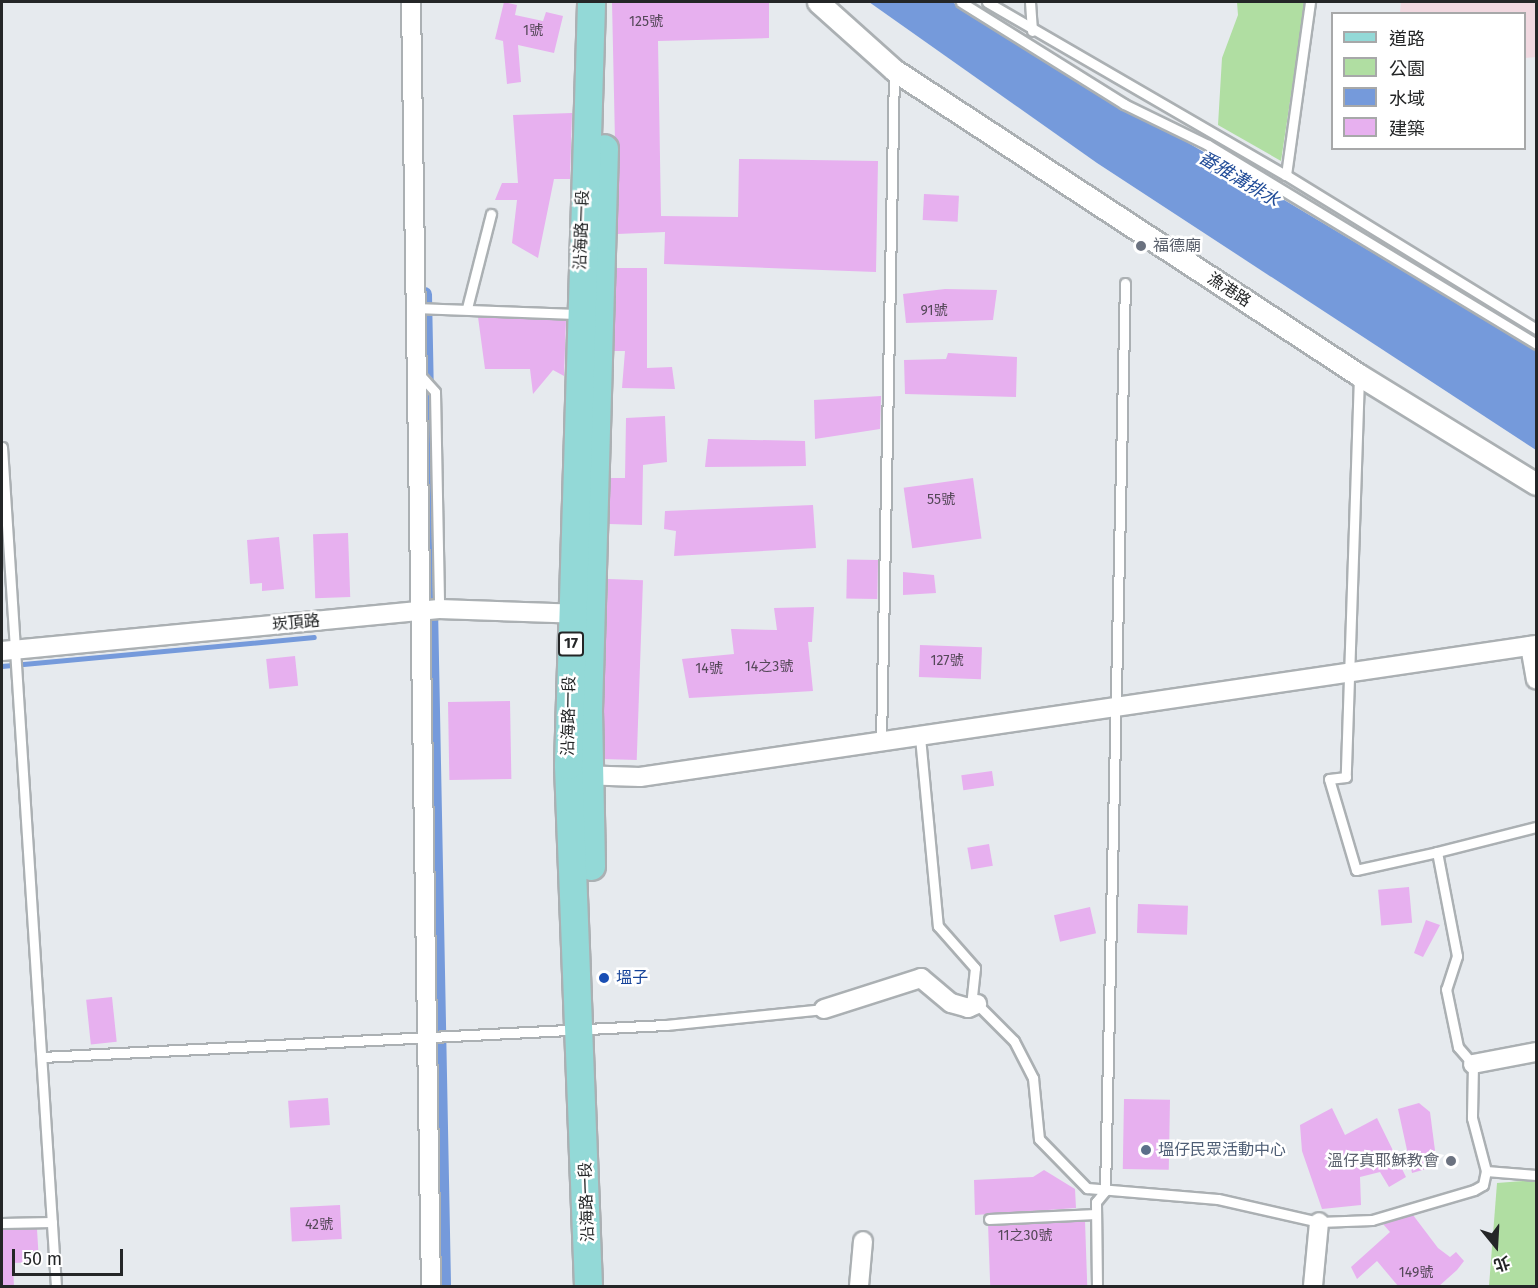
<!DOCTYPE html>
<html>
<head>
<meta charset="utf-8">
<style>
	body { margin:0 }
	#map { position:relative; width:1538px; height:1288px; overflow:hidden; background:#e6eaee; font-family:"Fira Sans","Noto Sans TC",sans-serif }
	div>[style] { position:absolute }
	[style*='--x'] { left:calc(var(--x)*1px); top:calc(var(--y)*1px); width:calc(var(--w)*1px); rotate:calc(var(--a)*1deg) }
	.industrial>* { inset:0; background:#f1d8e0 }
	.green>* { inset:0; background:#b0dea2 }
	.water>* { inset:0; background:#759adb }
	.stream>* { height:4.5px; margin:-2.25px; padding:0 2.25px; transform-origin:2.25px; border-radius:2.25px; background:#759adb }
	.canal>* { height:15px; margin:-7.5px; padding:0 7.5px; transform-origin:7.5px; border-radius:7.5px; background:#759adb }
	.building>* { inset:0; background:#e7b0ef; transform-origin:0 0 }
	.roads { filter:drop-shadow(2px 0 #abb0b3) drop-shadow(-2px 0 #abb0b3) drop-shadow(0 2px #abb0b3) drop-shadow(0 -2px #abb0b3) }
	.service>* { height:9px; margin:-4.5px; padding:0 4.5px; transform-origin:4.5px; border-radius:4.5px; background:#fff }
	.minor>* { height:18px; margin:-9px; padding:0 9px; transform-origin:9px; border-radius:9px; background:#fff }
	.tertiary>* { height:21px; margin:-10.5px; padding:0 10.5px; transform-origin:10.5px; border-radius:10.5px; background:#fff }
	.primary>* { height:27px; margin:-13.5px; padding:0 13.5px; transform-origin:13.5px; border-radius:13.5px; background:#93d9d7 }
	.dots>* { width:16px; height:16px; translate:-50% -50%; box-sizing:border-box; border:3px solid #fff; border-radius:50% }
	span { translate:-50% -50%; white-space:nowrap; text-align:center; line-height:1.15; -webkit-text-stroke:5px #fff; paint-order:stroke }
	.number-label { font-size:14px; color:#554859 }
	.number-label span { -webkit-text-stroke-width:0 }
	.shield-label span { padding:2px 4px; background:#fff; border:2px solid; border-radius:4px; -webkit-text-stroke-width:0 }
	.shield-label { font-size:15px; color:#242627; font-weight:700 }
	.street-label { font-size:16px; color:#242627 }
	.worship-label { font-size:16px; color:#5b616d }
	.left { translate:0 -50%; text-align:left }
	.right { translate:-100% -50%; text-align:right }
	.transit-label { font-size:16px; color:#164399 }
	.service-label { font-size:16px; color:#4e5e75 }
	.water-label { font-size:18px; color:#214c98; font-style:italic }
	.frame { position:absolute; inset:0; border:3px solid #242627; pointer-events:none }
	.legend { position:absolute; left:1331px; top:12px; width:195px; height:138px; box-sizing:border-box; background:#fff; border:2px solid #a7a8a9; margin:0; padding:8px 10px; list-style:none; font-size:18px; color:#242627 }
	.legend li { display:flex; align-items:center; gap:12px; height:30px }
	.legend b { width:30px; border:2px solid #a7a8a9 }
	.north { position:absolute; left:1466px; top:1216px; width:60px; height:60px; -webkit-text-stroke:4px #fff; paint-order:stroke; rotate:162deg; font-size:16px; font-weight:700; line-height:24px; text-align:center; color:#242627 }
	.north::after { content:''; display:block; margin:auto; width:21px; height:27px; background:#242627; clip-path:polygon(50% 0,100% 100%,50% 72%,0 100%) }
	.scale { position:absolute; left:12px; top:1249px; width:111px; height:27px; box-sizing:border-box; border:3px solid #242627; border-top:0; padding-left:8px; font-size:18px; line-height:21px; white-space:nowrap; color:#242627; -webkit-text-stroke:4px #fff; paint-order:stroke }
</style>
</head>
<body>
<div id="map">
	<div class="industrial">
		<div style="clip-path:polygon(1401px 2px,1536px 2px,1536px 57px,1525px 58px,1524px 14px,1400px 13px)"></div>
	</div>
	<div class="green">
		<div style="clip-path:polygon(1237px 2px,1305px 2px,1281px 161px,1218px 125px,1222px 58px,1238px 15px)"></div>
		<div style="clip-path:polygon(1536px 1180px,1536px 1286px,1489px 1286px,1497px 1183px)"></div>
	</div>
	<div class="water">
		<div style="clip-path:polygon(869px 2px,952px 2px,1536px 350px,1536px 450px,1097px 163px)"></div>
	</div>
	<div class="stream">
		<div style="--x:2;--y:666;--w:313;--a:-5.3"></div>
	</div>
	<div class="canal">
		<div style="--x:424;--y:294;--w:992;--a:88.9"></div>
	</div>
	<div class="building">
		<div style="clip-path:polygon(504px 2px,517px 5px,515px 15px,543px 21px,546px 12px,563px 16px,554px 53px,518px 45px,521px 82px,507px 84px,503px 41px,495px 39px)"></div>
		<div style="clip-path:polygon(612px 2px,769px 2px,769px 38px,658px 41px,661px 216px,738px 217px,739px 159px,878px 161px,876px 272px,664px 264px,665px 232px,617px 234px)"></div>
		<div style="clip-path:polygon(572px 113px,570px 179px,554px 179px,538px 258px,512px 243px,517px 200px,495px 200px,502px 183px,518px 183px,513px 115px)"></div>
		<div style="left:924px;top:194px;width:35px;height:26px;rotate:3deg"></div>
		<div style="clip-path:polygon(616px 268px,647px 268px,647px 368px,672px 367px,675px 389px,622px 388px,625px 351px,614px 351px)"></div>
		<div style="clip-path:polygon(945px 289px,997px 290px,993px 320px,906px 323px,903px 294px)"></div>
		<div style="clip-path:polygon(478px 317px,566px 320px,564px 376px,553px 370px,533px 394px,530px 369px,485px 369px)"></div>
		<div style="clip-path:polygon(948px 353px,1017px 357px,1016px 397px,905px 394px,904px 360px,946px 359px)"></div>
		<div style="clip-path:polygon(881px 396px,880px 429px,815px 439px,814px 400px)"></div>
		<div style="clip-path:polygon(665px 416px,667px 462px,643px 465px,642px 525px,609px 524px,610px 478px,625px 478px,626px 418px)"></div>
		<div style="clip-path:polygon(708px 439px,805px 441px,806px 466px,705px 467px)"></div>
		<div style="left:973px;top:478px;width:61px;height:70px;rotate:82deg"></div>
		<div style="clip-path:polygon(813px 505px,816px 548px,674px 556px,676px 531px,664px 529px,665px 511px)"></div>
		<div style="left:348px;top:533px;width:64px;height:35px;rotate:88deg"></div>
		<div style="clip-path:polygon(279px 537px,284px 589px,262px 591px,262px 583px,250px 584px,247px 540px)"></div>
		<div style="left:878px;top:560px;width:39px;height:31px;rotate:91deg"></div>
		<div style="clip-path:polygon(903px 572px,934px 575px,936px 593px,903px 595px)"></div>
		<div style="left:608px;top:579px;width:35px;height:180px;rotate:2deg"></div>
		<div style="clip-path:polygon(814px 607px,812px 642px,808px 642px,813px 691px,689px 698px,682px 659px,734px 654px,731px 629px,777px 630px,774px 608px)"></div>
		<div style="left:920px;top:645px;width:62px;height:32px;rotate:2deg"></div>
		<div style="left:295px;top:656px;width:30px;height:29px;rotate:84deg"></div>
		<div style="left:510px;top:701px;width:78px;height:62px;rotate:89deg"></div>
		<div style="left:992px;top:771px;width:15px;height:31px;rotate:82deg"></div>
		<div style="left:989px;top:844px;width:22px;height:22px;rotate:80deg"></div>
		<div style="left:1409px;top:887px;width:36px;height:31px;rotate:85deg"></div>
		<div style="left:1138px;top:904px;width:50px;height:29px;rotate:2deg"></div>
		<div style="left:1090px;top:907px;width:27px;height:37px;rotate:77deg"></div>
		<div style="clip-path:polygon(1426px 920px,1440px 925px,1423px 957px,1414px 953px)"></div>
		<div style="left:112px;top:997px;width:45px;height:26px;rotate:84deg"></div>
		<div style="left:328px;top:1098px;width:27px;height:40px;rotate:86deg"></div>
		<div style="left:1124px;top:1099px;width:46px;height:70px;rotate:1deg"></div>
		<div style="clip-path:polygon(1419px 1103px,1430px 1112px,1437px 1166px,1412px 1173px,1398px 1109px)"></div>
		<div style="clip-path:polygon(1332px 1108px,1345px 1135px,1377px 1118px,1406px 1177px,1389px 1187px,1380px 1172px,1360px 1177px,1361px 1205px,1322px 1209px,1302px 1151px,1300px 1125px)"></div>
		<div style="clip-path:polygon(1044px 1170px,1075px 1189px,1076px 1208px,975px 1215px,974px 1180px,1033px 1177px)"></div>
		<div style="left:340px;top:1205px;width:34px;height:50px;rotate:87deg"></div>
		<div style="clip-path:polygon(1413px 1215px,1438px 1248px,1450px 1257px,1456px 1252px,1464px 1261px,1457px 1270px,1438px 1287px,1398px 1286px,1377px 1261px,1357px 1279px,1351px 1267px,1390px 1232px,1383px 1224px)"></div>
		<div style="left:1085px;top:1221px;width:66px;height:97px;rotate:88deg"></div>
		<div style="clip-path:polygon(37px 1229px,39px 1262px,13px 1263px,14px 1287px,2px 1287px,2px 1230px)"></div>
	</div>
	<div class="roads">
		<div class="service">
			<div style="--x:961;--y:2;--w:192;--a:32"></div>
			<div style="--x:1124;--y:104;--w:93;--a:26"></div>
			<div style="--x:1208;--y:145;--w:384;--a:31.2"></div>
			<div style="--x:987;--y:2;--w:345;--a:30.1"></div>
			<div style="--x:1286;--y:175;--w:294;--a:31.6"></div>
			<div style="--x:1030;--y:2;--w:29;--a:86"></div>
			<div style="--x:1286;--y:175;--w:175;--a:-82.1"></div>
			<div style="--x:413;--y:308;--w:165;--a:2.1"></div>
			<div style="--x:467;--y:308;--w:97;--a:-75.7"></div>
			<div style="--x:419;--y:374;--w:24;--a:48"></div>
			<div style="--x:435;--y:392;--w:217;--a:88.9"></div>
			<div style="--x:1359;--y:376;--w:401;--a:91.9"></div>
			<div style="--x:1346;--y:777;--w:17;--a:173"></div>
			<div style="--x:1329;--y:779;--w:95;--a:73.5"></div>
			<div style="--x:1356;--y:870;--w:83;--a:-12.5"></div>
			<div style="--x:1437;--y:852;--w:106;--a:79.1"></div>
			<div style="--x:1457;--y:956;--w:35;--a:108"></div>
			<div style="--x:1446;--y:989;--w:59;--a:78.3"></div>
			<div style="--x:1458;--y:1047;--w:23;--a:49"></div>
			<div style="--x:1473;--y:1064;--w:54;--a:91.1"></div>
			<div style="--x:1472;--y:1118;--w:55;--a:75.2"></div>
			<div style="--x:1486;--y:1171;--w:50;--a:4.6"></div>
			<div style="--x:2;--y:447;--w:841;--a:86.32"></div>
			<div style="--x:920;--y:737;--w:190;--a:84.6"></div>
			<div style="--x:938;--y:926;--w:56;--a:48.6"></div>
			<div style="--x:975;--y:968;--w:31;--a:96"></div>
			<div style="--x:972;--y:999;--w:59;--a:45"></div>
			<div style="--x:1014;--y:1041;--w:42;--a:62.8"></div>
			<div style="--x:1033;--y:1078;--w:61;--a:84.4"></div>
			<div style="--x:1039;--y:1139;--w:69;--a:45.6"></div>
			<div style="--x:1087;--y:1188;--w:131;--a:4.8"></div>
			<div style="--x:1218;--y:1199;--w:104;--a:12.8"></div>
			<div style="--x:1319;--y:1222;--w:53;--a:-2.2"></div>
			<div style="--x:1372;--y:1220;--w:106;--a:-16.4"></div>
			<div style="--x:1474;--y:1190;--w:10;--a:-29"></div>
			<div style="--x:1483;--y:1185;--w:14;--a:-78"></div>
			<div style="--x:881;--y:742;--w:669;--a:-88.89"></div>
			<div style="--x:1437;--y:852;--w:102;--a:-14.2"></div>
			<div style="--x:42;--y:1057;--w:625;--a:-2.94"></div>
			<div style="--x:666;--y:1025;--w:159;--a:-5.8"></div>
			<div style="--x:989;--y:1219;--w:107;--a:-2.7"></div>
			<div style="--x:2;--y:1223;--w:50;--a:-1.1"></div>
			<div style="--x:1097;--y:1286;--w:84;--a:-90.7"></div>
			<div style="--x:1096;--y:1202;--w:14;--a:-51"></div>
			<div style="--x:1105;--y:1191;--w:908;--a:-88.74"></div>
		</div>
		<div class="minor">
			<div style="--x:411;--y:2;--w:1284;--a:89.11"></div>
			<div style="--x:1530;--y:646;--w:34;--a:80"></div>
			<div style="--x:2;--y:651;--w:439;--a:-5.5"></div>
			<div style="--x:439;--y:609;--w:144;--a:2"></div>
			<div style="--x:579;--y:775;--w:61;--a:1.9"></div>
			<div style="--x:640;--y:777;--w:906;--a:-8.38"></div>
			<div style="--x:824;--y:1009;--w:102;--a:-17.7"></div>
			<div style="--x:921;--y:978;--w:39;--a:40"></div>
			<div style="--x:951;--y:1003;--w:18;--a:16"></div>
			<div style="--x:968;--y:1008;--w:10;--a:-24"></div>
			<div style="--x:1473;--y:1064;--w:64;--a:-10.8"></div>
			<div style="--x:859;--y:1286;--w:45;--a:-84.9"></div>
			<div style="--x:1313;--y:1286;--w:64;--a:-84.6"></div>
		</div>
		<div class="tertiary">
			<div style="--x:818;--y:2;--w:102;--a:41.8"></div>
			<div style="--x:894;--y:70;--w:556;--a:33.26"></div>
			<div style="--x:1359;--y:375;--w:208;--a:31.6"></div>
		</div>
		<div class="primary">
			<div style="--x:591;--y:866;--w:156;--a:-91.1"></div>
			<div style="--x:588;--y:710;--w:562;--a:-88.37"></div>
			<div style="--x:588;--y:1286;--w:521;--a:-92.2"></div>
			<div style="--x:568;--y:765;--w:763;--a:-88.27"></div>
		</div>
	</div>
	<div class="dots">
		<div style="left:1141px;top:246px;background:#6b7280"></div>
		<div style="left:604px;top:978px;background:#1a4fb4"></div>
		<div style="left:1146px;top:1150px;background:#5c6f8a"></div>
		<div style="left:1451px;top:1161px;background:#6b7280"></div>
	</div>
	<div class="number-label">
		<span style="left:646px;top:22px">125號</span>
		<span style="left:533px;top:31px">1號</span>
		<span style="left:934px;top:311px">91號</span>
		<span style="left:941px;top:500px">55號</span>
		<span style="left:947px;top:661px">127號</span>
		<span style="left:769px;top:667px">14之3號</span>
		<span style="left:709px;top:669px">14號</span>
		<span style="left:319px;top:1225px">42號</span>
		<span style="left:1025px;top:1236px">11之30號</span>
		<span style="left:1416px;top:1273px">149號</span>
	</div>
	<div class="shield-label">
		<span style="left:571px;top:644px">17</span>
	</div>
	<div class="street-label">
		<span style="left:582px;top:230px;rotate:-88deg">沿海路一段</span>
		<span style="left:1229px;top:290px;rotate:33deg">漁港路</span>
		<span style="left:296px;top:623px;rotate:-5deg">崁頂路</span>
		<span style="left:569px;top:716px;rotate:-89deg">沿海路一段</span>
		<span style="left:587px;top:1202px;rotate:-92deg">沿海路一段</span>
	</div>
	<div class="worship-label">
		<span class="left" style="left:1153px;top:246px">福德廟</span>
		<span class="right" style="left:1439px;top:1161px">溫仔真耶穌教會</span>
	</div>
	<div class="transit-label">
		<span class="left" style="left:616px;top:978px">塭子</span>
	</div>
	<div class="service-label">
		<span class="left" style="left:1158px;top:1150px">塭仔民眾活動中心</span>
	</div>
	<div class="water-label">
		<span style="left:1239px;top:179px;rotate:31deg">番雅溝排水</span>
	</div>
	<div class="frame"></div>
	<ul class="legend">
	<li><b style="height:8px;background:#93d9d7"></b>道路</li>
	<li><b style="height:16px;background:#b0dea2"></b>公園</li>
	<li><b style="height:16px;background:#759adb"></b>水域</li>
	<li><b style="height:16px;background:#e7b0ef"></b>建築</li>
	</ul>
	<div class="north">北</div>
	<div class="scale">50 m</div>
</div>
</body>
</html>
